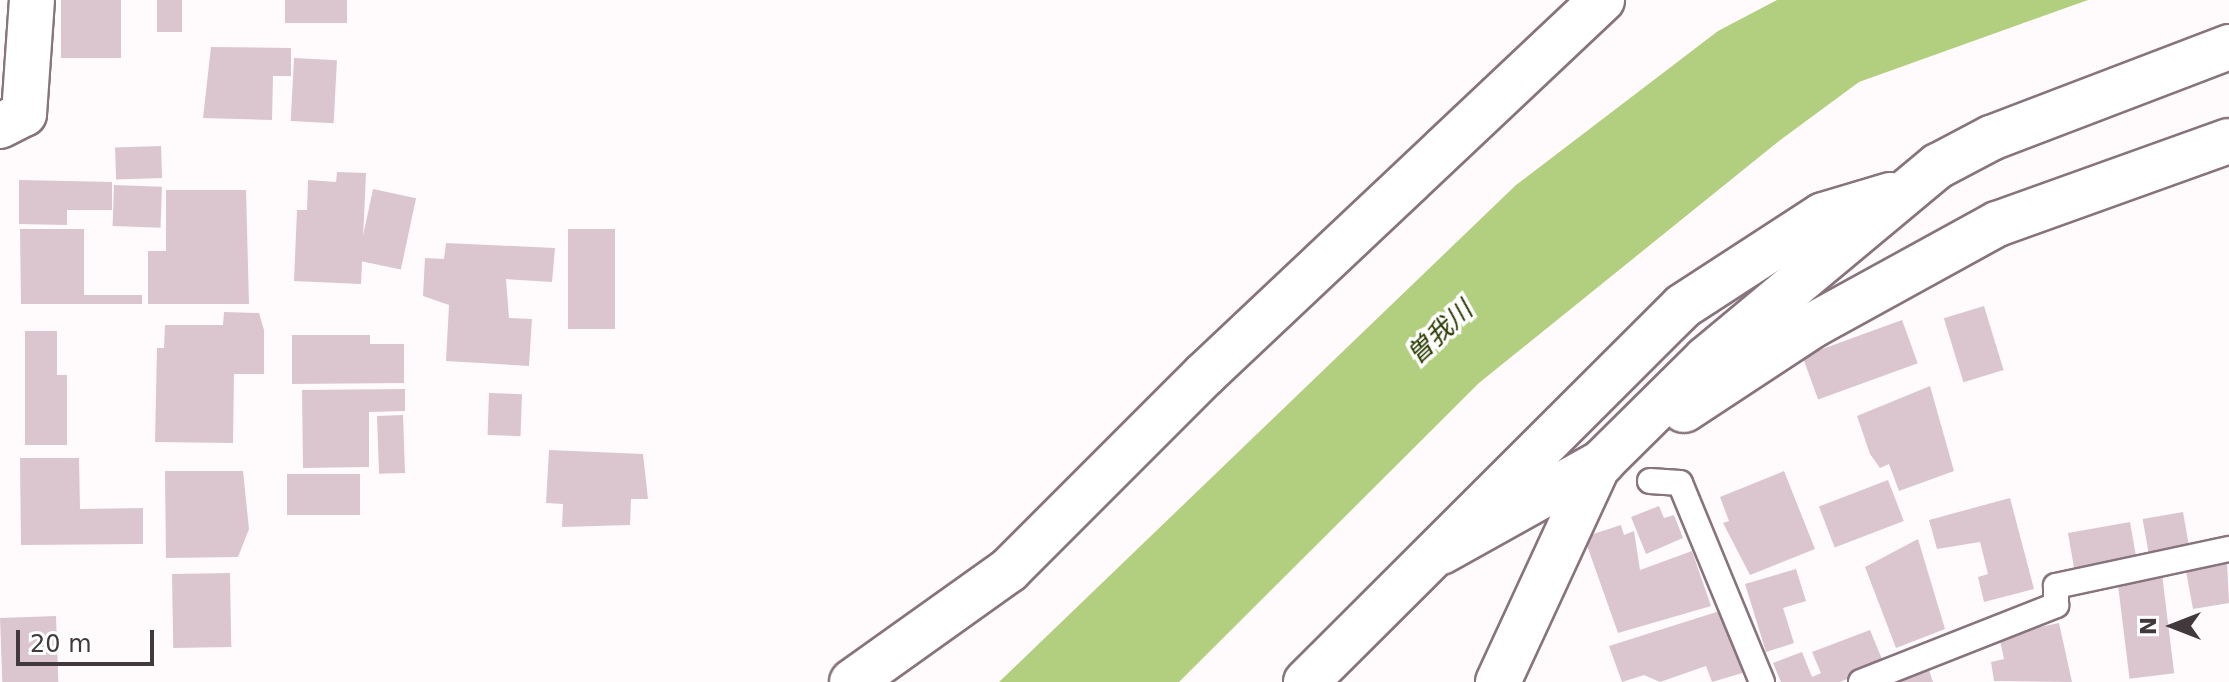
<!DOCTYPE html>
<html>
<head>
<meta charset="utf-8">
<style>
	body { margin:0 }
	#map { position:relative; width:2229px; height:682px; overflow:hidden; background:#fffafc; font-family:"DejaVu Sans","Noto Sans JP",sans-serif }
	div>[style] { position:absolute }
	[style*='--x'] { left:calc(var(--x)*1px); top:calc(var(--y)*1px); width:calc(var(--w)*1px); rotate:calc(var(--a)*1deg) }
	.water>* { inset:0; background:#b2cf80 }
	.building>* { inset:0; background:#dbc6d0; transform-origin:0 0 }
	.roads { filter:drop-shadow(2px 0 #87747d) drop-shadow(-2px 0 #87747d) drop-shadow(0 2px #87747d) drop-shadow(0 -2px #87747d) }
	.lane>* { height:24px; margin:-12px; padding:0 12px; transform-origin:12px; border-radius:12px; background:#fff }
	.street>* { height:44px; margin:-22px; padding:0 22px; transform-origin:22px; border-radius:22px; background:#fff }
	span { translate:-50% -50%; white-space:nowrap; text-align:center; line-height:1.15; -webkit-text-stroke:7px #fff; paint-order:stroke }
	.water-label { font-size:26px; color:#2a3b00; font-style:italic }
	.north { position:absolute; left:2133px; top:586px; width:80px; height:80px; -webkit-text-stroke:6px #fff; paint-order:stroke; rotate:270deg; font-size:22px; font-weight:700; line-height:32px; text-align:center; color:#42393d }
	.north::after { content:''; display:block; margin:auto; width:28px; height:36px; background:#42393d; clip-path:polygon(50% 0,100% 100%,50% 72%,0 100%) }
	.scale { position:absolute; left:16px; top:630px; width:138px; height:36px; box-sizing:border-box; border:4px solid #42393d; border-top:0; padding-left:10px; font-size:24px; line-height:28px; white-space:nowrap; color:#42393d; -webkit-text-stroke:6px #fff; paint-order:stroke }
</style>
</head>
<body>
<div id="map">
	<div class="water">
		<div style="clip-path:polygon(1777px 0,2088px 0,1859px 82px,1779px 141px,1479px 383px,1179px 682px,999px 682px,1516px 185px,1718px 31px)"></div>
	</div>
	<div class="building">
		<div style="left:61px;top:0;width:60px;height:58px"></div>
		<div style="left:157px;top:0;width:25px;height:32px"></div>
		<div style="left:285px;top:0;width:62px;height:23px"></div>
		<div style="clip-path:polygon(211px 47px,291px 48px,291px 76px,273px 76px,272px 120px,203px 118px)"></div>
		<div style="left:294px;top:58px;width:43px;height:63px;rotate:3deg"></div>
		<div style="left:161px;top:146px;width:32px;height:46px;rotate:88deg"></div>
		<div style="clip-path:polygon(337px 172px,366px 173px,361px 284px,294px 281px,297px 210px,307px 210px,308px 180px,336px 182px)"></div>
		<div style="clip-path:polygon(19px 180px,112px 182px,112px 210px,67px 210px,67px 225px,19px 224px)"></div>
		<div style="left:114px;top:185px;width:48px;height:41px;rotate:2deg"></div>
		<div style="left:373px;top:189px;width:44px;height:73px;rotate:12deg"></div>
		<div style="clip-path:polygon(166px 190px,246px 190px,249px 304px,148px 304px,148px 251px,166px 251px)"></div>
		<div style="clip-path:polygon(20px 229px,84px 229px,84px 295px,142px 295px,142px 304px,21px 304px)"></div>
		<div style="left:568px;top:229px;width:47px;height:100px"></div>
		<div style="clip-path:polygon(446px 243px,555px 248px,552px 282px,506px 279px,509px 318px,532px 319px,529px 366px,446px 361px,449px 305px,423px 296px,425px 258px,444px 259px)"></div>
		<div style="left:1984px;top:306px;width:67px;height:42px;rotate:73deg"></div>
		<div style="clip-path:polygon(224px 312px,259px 313px,264px 330px,264px 374px,234px 374px,233px 443px,155px 442px,157px 348px,164px 348px,165px 325px,223px 325px)"></div>
		<div style="left:1902px;top:320px;width:46px;height:106px;rotate:70deg"></div>
		<div style="clip-path:polygon(25px 331px,57px 331px,57px 375px,67px 375px,67px 445px,25px 445px)"></div>
		<div style="clip-path:polygon(292px 335px,370px 335px,370px 344px,404px 344px,404px 383px,292px 384px)"></div>
		<div style="clip-path:polygon(1930px 386px,1954px 471px,1899px 491px,1889px 464px,1880px 468px,1870px 454px,1857px 416px)"></div>
		<div style="clip-path:polygon(405px 389px,405px 411px,369px 412px,369px 467px,303px 468px,302px 390px)"></div>
		<div style="left:489px;top:393px;width:33px;height:42px;rotate:2deg"></div>
		<div style="left:403px;top:415px;width:58px;height:26px;rotate:88deg"></div>
		<div style="clip-path:polygon(549px 450px,643px 454px,648px 499px,631px 499px,630px 525px,562px 527px,563px 504px,546px 503px)"></div>
		<div style="clip-path:polygon(20px 458px,79px 458px,80px 509px,143px 508px,143px 544px,21px 545px)"></div>
		<div style="clip-path:polygon(165px 471px,243px 471px,249px 529px,238px 557px,166px 558px)"></div>
		<div style="clip-path:polygon(1784px 471px,1815px 549px,1750px 575px,1723px 523px,1729px 521px,1720px 497px)"></div>
		<div style="left:360px;top:474px;width:41px;height:73px;rotate:90deg"></div>
		<div style="left:1888px;top:480px;width:44px;height:74px;rotate:69deg"></div>
		<div style="clip-path:polygon(2010px 498px,2034px 589px,1984px 602px,1978px 577px,1988px 574px,1980px 542px,1937px 549px,1929px 520px)"></div>
		<div style="clip-path:polygon(1659px 506px,1664px 518px,1674px 515px,1683px 538px,1646px 554px,1631px 517px)"></div>
		<div style="left:2183px;top:512px;width:36px;height:41px;rotate:80deg"></div>
		<div style="left:2130px;top:522px;width:35px;height:63px;rotate:80deg"></div>
		<div style="clip-path:polygon(1621px 525px,1624px 535px,1634px 531px,1640px 570px,1692px 551px,1711px 606px,1618px 633px,1584px 537px)"></div>
		<div style="clip-path:polygon(1918px 539px,1945px 629px,1896px 648px,1865px 567px)"></div>
		<div style="clip-path:polygon(2227px 563px,2229px 603px,2193px 609px,2186px 571px)"></div>
		<div style="clip-path:polygon(1796px 569px,1806px 601px,1783px 608px,1794px 643px,1766px 652px,1745px 584px)"></div>
		<div style="left:230px;top:573px;width:74px;height:58px;rotate:89deg"></div>
		<div style="left:2162px;top:574px;width:100px;height:45px;rotate:83deg"></div>
		<div style="clip-path:polygon(1726px 609px,1749px 671px,1712px 682px,1706px 666px,1660px 682px,1644px 675px,1622px 682px,1609px 646px)"></div>
		<div style="left:56px;top:616px;width:66px;height:56px;rotate:88deg"></div>
		<div style="clip-path:polygon(2059px 623px,2072px 682px,1994px 681px,1991px 662px,2004px 659px,1999px 636px)"></div>
		<div style="clip-path:polygon(1870px 630px,1884px 664px,1840px 682px,1781px 682px,1773px 663px,1802px 652px,1812px 677px,1821px 673px,1812px 652px)"></div>
		<div style="clip-path:polygon(1929px 670px,1933px 682px,1896px 682px,1896px 681px)"></div>
	</div>
	<div class="roads">
		<div class="lane">
			<div style="--x:1650;--y:481;--w:30;--a:4"></div>
			<div style="--x:1680;--y:483;--w:215;--a:67.6"></div>
			<div style="--x:1861;--y:682;--w:210;--a:-21.5"></div>
			<div style="--x:2056;--y:605;--w:19;--a:-90"></div>
			<div style="--x:2056;--y:586;--w:177;--a:-12.1"></div>
		</div>
		<div class="street">
			<div style="--x:0;--y:126;--w:27;--a:-27"></div>
			<div style="--x:24;--y:114;--w:114;--a:-86"></div>
			<div style="--x:1684;--y:410;--w:157;--a:-33.3"></div>
			<div style="--x:1815;--y:324;--w:208;--a:-28.8"></div>
			<div style="--x:1997;--y:224;--w:246;--a:-19.7"></div>
			<div style="--x:1441;--y:552;--w:185;--a:-29.1"></div>
			<div style="--x:852;--y:682;--w:193;--a:-35.5"></div>
			<div style="--x:1009;--y:570;--w:276;--a:-45"></div>
			<div style="--x:1204;--y:375;--w:547;--a:-43.3"></div>
			<div style="--x:1306;--y:682;--w:532;--a:-44.92"></div>
			<div style="--x:1683;--y:306;--w:167;--a:-33"></div>
			<div style="--x:1823;--y:215;--w:70;--a:-16.6"></div>
			<div style="--x:1498;--y:682;--w:238;--a:-65.2"></div>
			<div style="--x:1598;--y:466;--w:152;--a:-44.7"></div>
			<div style="--x:1706;--y:359;--w:302;--a:-39.8"></div>
			<div style="--x:1938;--y:166;--w:60;--a:-27.8"></div>
			<div style="--x:1991;--y:138;--w:255;--a:-20.9"></div>
		</div>
	</div>
	<div class="water-label">
		<span style="left:1440px;top:333px;rotate:-43deg">曽我川</span>
	</div>
	<div class="north">N</div>
	<div class="scale">20 m</div>
</div>
</body>
</html>
